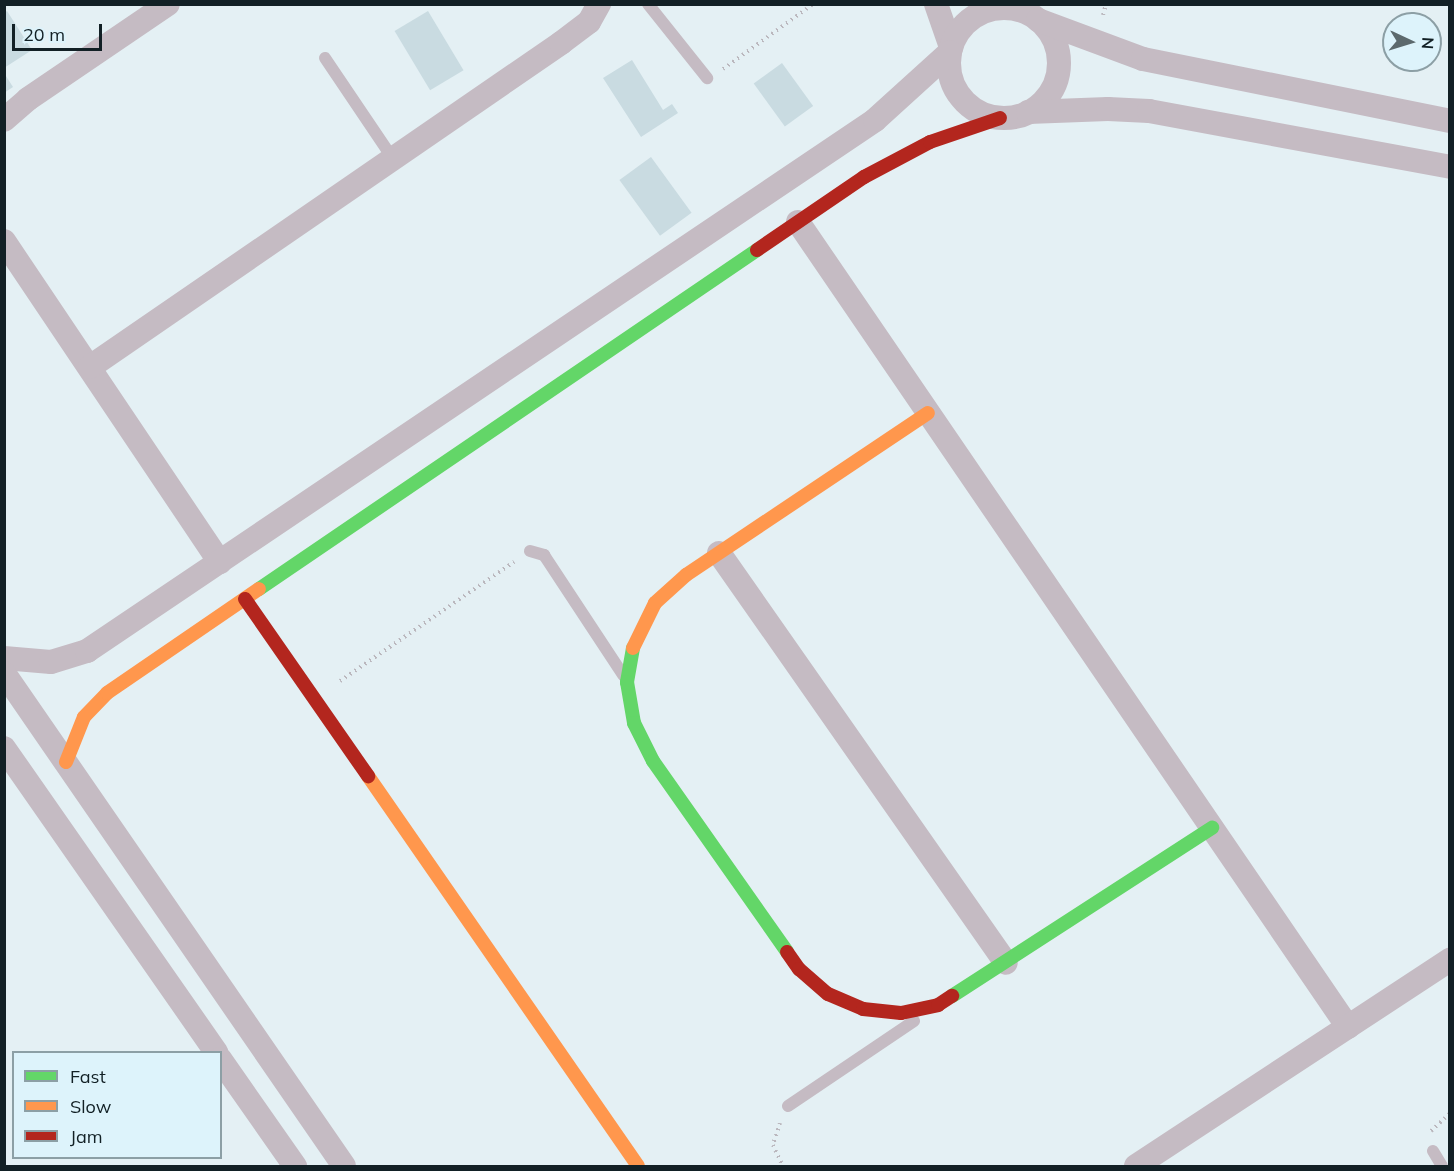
<!DOCTYPE html>
<html>
<head>
<meta charset="utf-8">
<style>
	body { margin:0 }
	#map { position:relative; width:1454px; height:1171px; overflow:hidden; background:#e4f0f4; font-family:Mulish,sans-serif }
	div>[style] { position:absolute }
	[style*='--x'] { left:calc(var(--x)*1px); top:calc(var(--y)*1px); width:calc(var(--w)*1px); rotate:calc(var(--a)*1deg) }
	.building>* { inset:0; background:#c9dbe1; transform-origin:0 0 }
	.path>* { height:4px; margin-top:-2px; transform-origin:0; background:repeating-linear-gradient(90deg,#bab7bd 0 1.5px,transparent 0 6px) }
	.lane>* { height:12px; margin:-6px; padding:0 6px; transform-origin:6px; border-radius:6px; background:#c5bbc3 }
	.street>* { height:24px; margin:-12px; padding:0 12px; transform-origin:12px; border-radius:12px; background:#c5bbc3 }
	.street>.ring { margin:-12px; padding:0; box-sizing:content-box; background:none; border:24px solid #c5bbc3; border-radius:50% }
	.fast>* { height:14px; margin:-7px; padding:0 7px; transform-origin:7px; border-radius:7px; background:#63d668 }
	.slow>* { height:14px; margin:-7px; padding:0 7px; transform-origin:7px; border-radius:7px; background:#ff974d }
	.jam>* { height:14px; margin:-7px; padding:0 7px; transform-origin:7px; border-radius:7px; background:#b3261e }
	span { translate:-50% -50%; white-space:nowrap; text-align:center; line-height:1.15; -webkit-text-stroke:4.5px #ddf3fb; paint-order:stroke }
	.frame { position:absolute; inset:0; border:6px solid #122025; pointer-events:none }
	.legend { position:absolute; left:12px; top:1051px; width:210px; height:108px; box-sizing:border-box; background:#ddf3fb; border:2px solid #8c9fa5; margin:0; padding:8px 10px; list-style:none; font-size:18px; color:#122025 }
	.legend li { display:flex; align-items:center; gap:12px; height:30px }
	.legend b { width:30px; border:2px solid #8c9fa5 }
	.north { position:absolute; left:1382px; top:12px; width:60px; height:60px; box-sizing:border-box; background:#ddf3fb; border:2px solid #8c9fa5; border-radius:50%; rotate:94deg; font-size:16px; font-weight:700; line-height:24px; text-align:center; color:#122025 }
	.north::after { content:''; display:block; margin:auto; width:21px; height:27px; background:#5c696d; clip-path:polygon(50% 0,100% 100%,50% 72%,0 100%) }
	.scale { position:absolute; left:12px; top:24px; width:90px; height:27px; box-sizing:border-box; border:3px solid #122025; border-top:0; padding-left:8px; font-size:18px; line-height:21px; white-space:nowrap; color:#122025; -webkit-text-stroke:4px #ddf3fb; paint-order:stroke }
</style>
</head>
<body>
<div id="map">
	<div class="building">
		<div style="clip-path:polygon(7px 11px,32px 50px,4px 68px,4px 13px)"></div>
		<div style="left:428px;top:11px;width:69px;height:39px;rotate:59deg"></div>
		<div style="clip-path:polygon(632px 60px,663px 110px,672px 104px,678px 113px,641px 137px,603px 78px)"></div>
		<div style="left:782px;top:63px;width:53px;height:35px;rotate:54deg"></div>
		<div style="clip-path:polygon(4px 73px,13px 87px,4px 93px)"></div>
		<div style="left:651px;top:157px;width:69px;height:39px;rotate:54deg"></div>
	</div>
	<div class="path">
		<div style="--x:1103;--y:15;--w:11;--a:-75"></div>
		<div style="--x:723;--y:69;--w:111;--a:-35.8"></div>
		<div style="--x:340;--y:681;--w:211;--a:-34.4"></div>
		<div style="--x:780;--y:1123;--w:23;--a:108"></div>
		<div style="--x:773;--y:1145;--w:23;--a:65"></div>
		<div style="--x:1431;--y:1131;--w:26;--a:-43"></div>
	</div>
	<div class="lane">
		<div style="--x:648;--y:4;--w:95;--a:51.4"></div>
		<div style="--x:325;--y:58;--w:122;--a:56"></div>
		<div style="--x:530;--y:551;--w:15;--a:16"></div>
		<div style="--x:544;--y:555;--w:144;--a:56.6"></div>
		<div style="--x:788;--y:1106;--w:152;--a:-34"></div>
		<div style="--x:1433;--y:1151;--w:17;--a:59"></div>
	</div>
	<div class="street">
		<div style="--x:936;--y:4;--w:46;--a:70.8"></div>
		<div class="ring" style="left:949px;top:8px;width:86px;height:86px"></div>
		<div style="--x:1038;--y:20;--w:112;--a:20.4"></div>
		<div style="--x:1143;--y:59;--w:313;--a:11.4"></div>
		<div style="--x:1028;--y:112;--w:80;--a:-2.1"></div>
		<div style="--x:1108;--y:109;--w:41;--a:2.8"></div>
		<div style="--x:1149;--y:111;--w:306;--a:10.5"></div>
		<div style="--x:4;--y:120;--w:32;--a:-41"></div>
		<div style="--x:28;--y:99;--w:169;--a:-34.2"></div>
		<div style="--x:798;--y:222;--w:975;--a:55.66"></div>
		<div style="--x:4;--y:241;--w:387;--a:56.1"></div>
		<div style="--x:90;--y:367;--w:572;--a:-34.52"></div>
		<div style="--x:561;--y:43;--w:35;--a:-37"></div>
		<div style="--x:589;--y:22;--w:21;--a:-61"></div>
		<div style="--x:719;--y:553;--w:500;--a:55.01"></div>
		<div style="--x:4;--y:658;--w:47;--a:4.9"></div>
		<div style="--x:51;--y:662;--w:38;--a:-17"></div>
		<div style="--x:87;--y:651;--w:950;--a:-33.97"></div>
		<div style="--x:875;--y:120;--w:101;--a:-42.2"></div>
		<div style="--x:4;--y:673;--w:599;--a:55.41"></div>
		<div style="--x:4;--y:748;--w:371;--a:55.1"></div>
		<div style="--x:220;--y:1059;--w:131;--a:55"></div>
		<div style="--x:1136;--y:1166;--w:376;--a:-33.3"></div>
	</div>
	<div class="fast">
		<div style="--x:259;--y:589;--w:602;--a:-34.24"></div>
		<div style="--x:633;--y:648;--w:35;--a:100"></div>
		<div style="--x:627;--y:682;--w:42;--a:80.3"></div>
		<div style="--x:634;--y:723;--w:42;--a:63.4"></div>
		<div style="--x:653;--y:761;--w:233;--a:54.9"></div>
		<div style="--x:952;--y:996;--w:310;--a:-32.9"></div>
	</div>
	<div class="slow">
		<div style="--x:633;--y:648;--w:50;--a:-63.9"></div>
		<div style="--x:655;--y:603;--w:42;--a:-42.1"></div>
		<div style="--x:686;--y:575;--w:291;--a:-33.8"></div>
		<div style="--x:66;--y:762;--w:48;--a:-68.2"></div>
		<div style="--x:84;--y:717;--w:33;--a:-46"></div>
		<div style="--x:107;--y:693;--w:184;--a:-34.4"></div>
		<div style="--x:368;--y:776;--w:474;--a:55.3"></div>
	</div>
	<div class="jam">
		<div style="--x:757;--y:250;--w:130;--a:-34.3"></div>
		<div style="--x:864;--y:177;--w:75;--a:-27.9"></div>
		<div style="--x:930;--y:142;--w:74;--a:-18.9"></div>
		<div style="--x:245;--y:599;--w:216;--a:55.2"></div>
		<div style="--x:787;--y:952;--w:21;--a:55"></div>
		<div style="--x:799;--y:969;--w:38;--a:41"></div>
		<div style="--x:828;--y:994;--w:38;--a:23"></div>
		<div style="--x:863;--y:1009;--w:38;--a:6"></div>
		<div style="--x:901;--y:1013;--w:38;--a:-12"></div>
		<div style="--x:938;--y:1005;--w:17;--a:-33"></div>
	</div>
	<div class="frame"></div>
	<ul class="legend">
	<li><b style="height:8px;background:#63d668"></b>Fast</li>
	<li><b style="height:8px;background:#ff974d"></b>Slow</li>
	<li><b style="height:8px;background:#b3261e"></b>Jam</li>
	</ul>
	<div class="north">N</div>
	<div class="scale">20 m</div>
</div>
</body>
</html>
